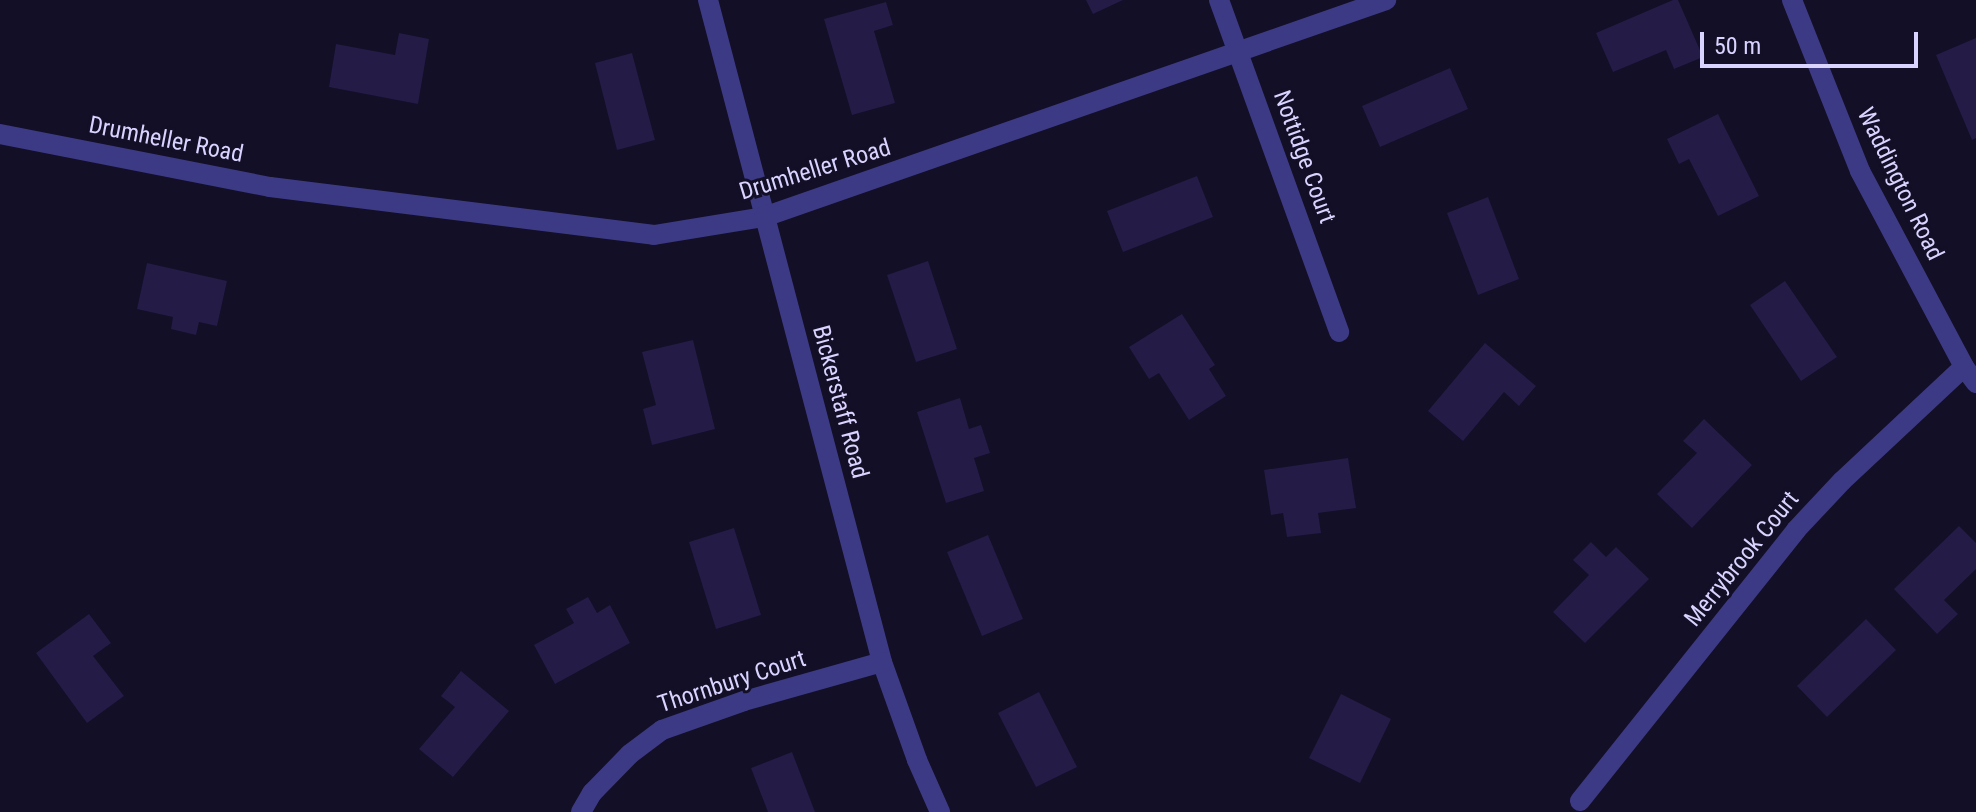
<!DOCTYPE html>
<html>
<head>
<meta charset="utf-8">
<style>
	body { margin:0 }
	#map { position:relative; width:1976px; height:812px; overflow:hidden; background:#130f26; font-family:"Roboto Condensed",sans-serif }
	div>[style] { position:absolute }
	.building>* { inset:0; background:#241b47 }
	.minor>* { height:20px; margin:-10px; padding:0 10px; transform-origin:10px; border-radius:10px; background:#3d3a85 }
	span { translate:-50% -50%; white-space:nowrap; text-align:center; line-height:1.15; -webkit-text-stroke:6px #130f26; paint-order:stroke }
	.street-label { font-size:24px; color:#d9d4ff }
	.scale { position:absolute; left:1700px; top:32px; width:218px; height:36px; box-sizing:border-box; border:4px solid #d9d4ff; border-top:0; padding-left:10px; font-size:24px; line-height:28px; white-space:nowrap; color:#d9d4ff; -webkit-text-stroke:6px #130f26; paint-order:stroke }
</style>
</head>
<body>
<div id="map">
	<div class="building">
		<i style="clip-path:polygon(1086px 0,1123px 0,1093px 14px)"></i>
		<i style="clip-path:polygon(1673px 0,1678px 0,1703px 57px,1674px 69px,1666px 50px,1613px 72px,1596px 33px)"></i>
		<i style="clip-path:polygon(886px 2px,893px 25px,874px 31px,895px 103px,852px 115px,824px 19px)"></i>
		<i style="clip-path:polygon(399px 33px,429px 39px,418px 104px,329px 87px,336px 44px,395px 55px)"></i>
		<i style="clip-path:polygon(1976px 38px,1976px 138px,1972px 140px,1936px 55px)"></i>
		<i style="clip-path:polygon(632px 53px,655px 140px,617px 150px,595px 63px)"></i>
		<i style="clip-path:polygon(1450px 68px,1468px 109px,1380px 147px,1362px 106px)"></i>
		<i style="clip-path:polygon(1718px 114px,1759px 196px,1718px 216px,1689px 159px,1679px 164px,1667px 139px)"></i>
		<i style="clip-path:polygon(1197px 176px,1213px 217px,1123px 252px,1107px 211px)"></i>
		<i style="clip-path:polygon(1488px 197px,1519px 279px,1478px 295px,1447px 213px)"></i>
		<i style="clip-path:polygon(928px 261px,957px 349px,916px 362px,887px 275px)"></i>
		<i style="clip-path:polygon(147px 263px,227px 281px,217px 326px,199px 322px,196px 335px,171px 329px,173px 317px,137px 309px)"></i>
		<i style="clip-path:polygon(1785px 281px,1837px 357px,1801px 381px,1750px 305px)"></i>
		<i style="clip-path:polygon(1182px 314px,1215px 365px,1209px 369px,1226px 396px,1189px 420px,1159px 373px,1149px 379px,1129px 347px)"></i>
		<i style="clip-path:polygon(693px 340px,715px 429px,652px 445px,643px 409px,656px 405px,642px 352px)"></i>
		<i style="clip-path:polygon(1485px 343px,1536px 386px,1519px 406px,1504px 392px,1463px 441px,1428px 411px)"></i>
		<i style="clip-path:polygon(960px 398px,969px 429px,981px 425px,990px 453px,974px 458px,984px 491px,946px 503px,917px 412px)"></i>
		<i style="clip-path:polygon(1704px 419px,1752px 465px,1692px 528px,1657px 494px,1697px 453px,1683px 441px)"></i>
		<i style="clip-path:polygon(1348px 458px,1356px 508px,1318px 513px,1321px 533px,1287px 537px,1283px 513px,1271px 515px,1264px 470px)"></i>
		<i style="clip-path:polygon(1959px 526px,1976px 543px,1976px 569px,1944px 600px,1958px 614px,1937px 634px,1894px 589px)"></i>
		<i style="clip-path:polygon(734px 528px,761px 615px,716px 629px,689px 542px)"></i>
		<i style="clip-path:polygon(988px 535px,1023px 619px,982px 636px,947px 552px)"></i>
		<i style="clip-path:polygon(1591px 542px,1606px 557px,1616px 547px,1649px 579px,1585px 643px,1553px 612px,1589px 575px,1573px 560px)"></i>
		<i style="clip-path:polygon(588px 597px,597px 613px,610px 605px,630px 643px,555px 684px,534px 645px,574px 623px,566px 609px)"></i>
		<i style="clip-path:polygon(89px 614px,111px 643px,93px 656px,124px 696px,87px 723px,36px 653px)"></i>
		<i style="clip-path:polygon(1866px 619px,1896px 650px,1827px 717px,1797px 686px)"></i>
		<i style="clip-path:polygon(461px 671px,509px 711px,453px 777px,419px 749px,455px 707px,441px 696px)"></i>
		<i style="clip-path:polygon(1039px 692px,1077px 767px,1036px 787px,998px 713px)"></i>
		<i style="clip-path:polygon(1341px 694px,1391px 719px,1360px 783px,1309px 758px)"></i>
		<i style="clip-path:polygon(792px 752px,815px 812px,768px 812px,751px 768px)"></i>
	</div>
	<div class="minor">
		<i style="left:708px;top:0;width:684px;rotate:75.27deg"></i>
		<i style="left:882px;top:662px;width:104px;rotate:70.3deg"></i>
		<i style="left:917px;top:760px;width:57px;rotate:66.1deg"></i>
		<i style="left:1219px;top:0;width:353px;rotate:70.1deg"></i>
		<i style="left:1792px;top:0;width:184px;rotate:68.3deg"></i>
		<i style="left:1860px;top:171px;width:222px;rotate:62deg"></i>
		<i style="left:1964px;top:367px;width:20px;rotate:53deg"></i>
		<i style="left:0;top:134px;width:275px;rotate:11.1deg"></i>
		<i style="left:270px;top:187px;width:387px;rotate:7.1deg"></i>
		<i style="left:654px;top:235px;width:111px;rotate:-9.3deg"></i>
		<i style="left:764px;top:217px;width:659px;rotate:-19.23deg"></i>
		<i style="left:1580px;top:801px;width:347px;rotate:-51.4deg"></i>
		<i style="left:1796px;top:530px;width:67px;rotate:-46.8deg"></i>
		<i style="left:1842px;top:481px;width:167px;rotate:-43.1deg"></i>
		<i style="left:581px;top:812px;width:22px;rotate:-60deg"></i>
		<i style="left:592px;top:793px;width:54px;rotate:-45.7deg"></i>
		<i style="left:630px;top:754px;width:40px;rotate:-37deg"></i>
		<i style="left:662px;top:730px;width:87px;rotate:-19.5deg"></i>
		<i style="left:744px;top:701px;width:143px;rotate:-15.8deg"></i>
	</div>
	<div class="street-label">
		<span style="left:166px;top:140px;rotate:11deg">Drumheller Road</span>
		<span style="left:1304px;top:157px;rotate:70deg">Nottidge Court</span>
		<span style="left:815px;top:170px;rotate:-17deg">Drumheller Road</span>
		<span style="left:1900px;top:184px;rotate:64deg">Waddington Road</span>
		<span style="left:840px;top:402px;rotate:75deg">Bickerstaff Road</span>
		<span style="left:1742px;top:559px;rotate:-51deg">Merrybrook Court</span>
		<span style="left:732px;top:682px;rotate:-18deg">Thornbury Court</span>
	</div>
	<div class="scale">50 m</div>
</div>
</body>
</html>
